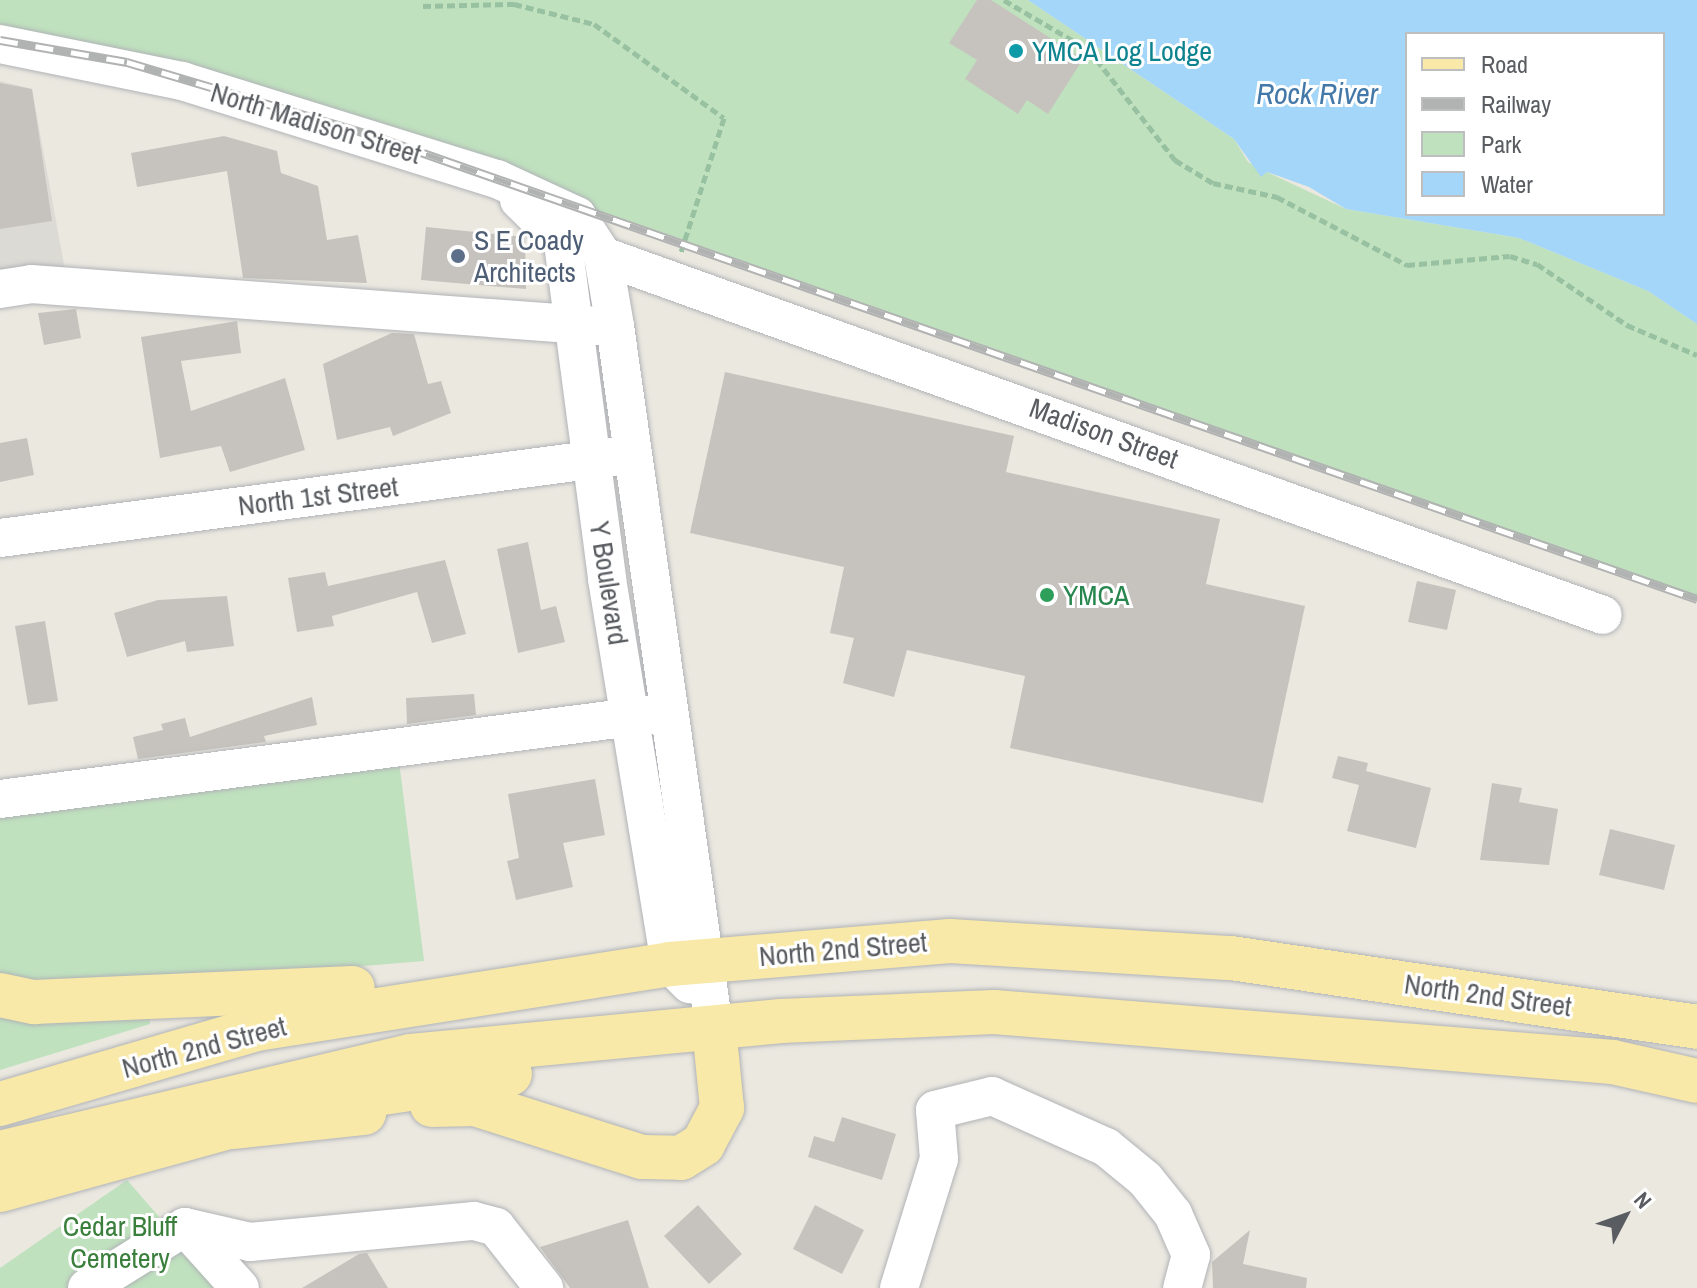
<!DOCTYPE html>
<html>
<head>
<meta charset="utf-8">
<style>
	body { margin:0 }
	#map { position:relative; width:1697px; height:1288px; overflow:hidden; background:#ebe8e0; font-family:"Archivo Narrow",sans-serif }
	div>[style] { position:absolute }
	.industrial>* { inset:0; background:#dcdad5 }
	.green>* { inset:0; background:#bfe1be }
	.water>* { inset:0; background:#a3d6f8 }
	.building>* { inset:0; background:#c6c3be }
	.path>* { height:5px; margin-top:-2.5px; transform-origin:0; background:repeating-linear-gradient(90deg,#98c1a2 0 8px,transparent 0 12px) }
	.roads { filter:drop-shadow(0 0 2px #b1b3b7) drop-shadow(0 0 2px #b1b3b7) }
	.minor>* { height:38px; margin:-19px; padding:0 19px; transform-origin:19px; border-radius:19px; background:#fff }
	.major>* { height:44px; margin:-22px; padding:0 22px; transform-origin:22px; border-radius:22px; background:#f8e9a8 }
	.rail>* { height:9px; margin-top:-4.5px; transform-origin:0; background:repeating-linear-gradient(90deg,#fff 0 18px,#b1b2b2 0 36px); box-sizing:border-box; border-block:2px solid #b1b2b2 }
	.dots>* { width:22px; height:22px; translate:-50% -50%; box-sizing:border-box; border:4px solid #fff; border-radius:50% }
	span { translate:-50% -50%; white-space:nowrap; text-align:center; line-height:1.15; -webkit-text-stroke:6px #fff; paint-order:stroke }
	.culture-label { font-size:28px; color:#0d838f }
	.left { translate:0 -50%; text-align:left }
	.street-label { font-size:28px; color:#595c60 }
	.service-label { font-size:28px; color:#4e5e75 }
	.leisure-label { font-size:28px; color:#27864d }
	.park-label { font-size:28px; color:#3a7f3b }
	.water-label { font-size:30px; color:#4378a8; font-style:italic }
	.legend { position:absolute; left:1405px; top:32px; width:260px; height:184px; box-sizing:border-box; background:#fff; border:2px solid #bdbebf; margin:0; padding:10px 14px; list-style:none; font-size:24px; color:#595c60 }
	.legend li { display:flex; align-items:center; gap:16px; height:40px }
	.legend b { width:40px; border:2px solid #bdbebf }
	.north { position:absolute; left:1585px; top:1176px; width:80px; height:80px; -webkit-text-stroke:6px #fff; paint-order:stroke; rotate:49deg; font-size:22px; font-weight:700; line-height:32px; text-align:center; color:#595c60 }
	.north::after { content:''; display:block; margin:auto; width:28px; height:36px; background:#595c60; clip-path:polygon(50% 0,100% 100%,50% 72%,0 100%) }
</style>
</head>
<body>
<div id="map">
	<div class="industrial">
		<i style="clip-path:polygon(0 81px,32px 89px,65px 270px,0 284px)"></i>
	</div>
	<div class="green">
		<i style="clip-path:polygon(0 0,1028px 0,1234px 139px,1248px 162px,1267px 172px,1346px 209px,1519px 238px,1648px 291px,1697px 324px,1697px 599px,617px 217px,0 40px)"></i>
		<i style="clip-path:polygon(398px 753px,424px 961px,109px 987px,0 979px,0 806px)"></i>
		<i style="clip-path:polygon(0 1009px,149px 1015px,150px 1024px,0 1070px)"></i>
		<i style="clip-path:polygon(127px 1180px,221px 1288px,0 1288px,0 1268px)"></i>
	</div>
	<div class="water">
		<i style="clip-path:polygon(evenodd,1028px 0,1697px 0,1697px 324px,1648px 291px,1519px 238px,1346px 209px,1309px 187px,1267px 172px,1261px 177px,1234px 139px,1028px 0,1407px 34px,1663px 34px,1663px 214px,1407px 214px,1407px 34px)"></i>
	</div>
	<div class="building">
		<i style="clip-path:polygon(977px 0,991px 0,1083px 59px,1048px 114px,1027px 100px,1018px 114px,965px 79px,977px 60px,949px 43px)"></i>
		<i style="clip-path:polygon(0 83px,32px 89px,52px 221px,0 229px)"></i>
		<i style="clip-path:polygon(224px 136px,277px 151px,281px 173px,318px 186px,327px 240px,358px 235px,367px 283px,243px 278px,227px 171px,137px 187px,131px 153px)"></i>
		<i style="clip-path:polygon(426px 227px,525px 237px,526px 289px,421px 280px)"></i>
		<i style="clip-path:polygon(76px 309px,81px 338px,44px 345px,38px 313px)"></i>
		<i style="clip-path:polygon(237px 321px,241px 353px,181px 361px,191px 411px,285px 378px,305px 450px,230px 472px,221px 446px,160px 458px,141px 337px)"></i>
		<i style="clip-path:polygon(392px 333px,414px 334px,428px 384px,441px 381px,451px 413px,393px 436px,390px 427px,337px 440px,323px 364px)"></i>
		<i style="clip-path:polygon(725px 372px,1014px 436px,1006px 472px,1220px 519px,1206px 584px,1305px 606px,1263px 803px,1010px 748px,1025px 676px,907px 650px,894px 697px,843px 683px,854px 638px,830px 633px,844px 567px,690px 533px)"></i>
		<i style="clip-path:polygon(27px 438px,34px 475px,0 482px,0 443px)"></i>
		<i style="clip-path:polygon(528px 542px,541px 610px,556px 606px,565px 642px,518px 653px,497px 549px)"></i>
		<i style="clip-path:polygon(445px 560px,466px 634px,432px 643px,417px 592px,332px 616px,334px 626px,297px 632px,288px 578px,325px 572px,328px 586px)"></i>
		<i style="clip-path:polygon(1417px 581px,1456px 590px,1447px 630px,1408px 622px)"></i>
		<i style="clip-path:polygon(227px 596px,234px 646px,187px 652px,185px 641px,127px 657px,114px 613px,158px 600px)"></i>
		<i style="clip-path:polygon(45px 621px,58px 701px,28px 705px,15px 626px)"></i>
		<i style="clip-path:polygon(474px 694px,476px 715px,407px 724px,406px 698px)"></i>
		<i style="clip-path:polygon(312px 697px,317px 725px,264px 736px,266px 742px,138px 759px,133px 737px,163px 730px,161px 724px,185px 718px,190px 737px)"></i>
		<i style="clip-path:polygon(1338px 756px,1368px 763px,1366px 771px,1431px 788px,1416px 848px,1347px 831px,1359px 785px,1332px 778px)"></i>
		<i style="clip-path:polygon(595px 779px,605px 835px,563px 843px,573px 887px,516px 900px,507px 861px,519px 858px,508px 794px)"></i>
		<i style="clip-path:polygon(1492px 783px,1522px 788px,1519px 802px,1558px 809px,1549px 865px,1480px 860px)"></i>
		<i style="clip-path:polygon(1610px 829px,1675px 845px,1664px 890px,1599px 875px)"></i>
		<i style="clip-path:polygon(842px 1117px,896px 1134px,882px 1180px,808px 1157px,814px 1136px,834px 1142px)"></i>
		<i style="clip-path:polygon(698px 1205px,742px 1254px,709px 1284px,664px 1236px)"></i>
		<i style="clip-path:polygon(815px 1205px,864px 1230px,842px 1274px,793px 1249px)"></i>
		<i style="clip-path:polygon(628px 1220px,649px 1288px,570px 1288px,540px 1247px)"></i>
		<i style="clip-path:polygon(1250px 1230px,1243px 1264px,1307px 1278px,1306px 1288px,1213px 1288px,1212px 1262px)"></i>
		<i style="clip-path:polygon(367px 1253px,388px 1288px,302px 1288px,359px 1254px)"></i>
	</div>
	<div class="path">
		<i style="left:1004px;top:0;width:99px;rotate:30.5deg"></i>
		<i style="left:1089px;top:50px;width:140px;rotate:52deg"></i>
		<i style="left:1175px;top:160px;width:44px;rotate:31.2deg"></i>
		<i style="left:1213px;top:183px;width:66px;rotate:12.3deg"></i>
		<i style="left:1277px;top:197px;width:147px;rotate:27.6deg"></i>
		<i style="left:1407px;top:265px;width:103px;rotate:-5deg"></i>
		<i style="left:1510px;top:256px;width:28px;rotate:17deg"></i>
		<i style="left:1537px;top:264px;width:109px;rotate:34.1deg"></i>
		<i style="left:1627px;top:325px;width:76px;rotate:23.2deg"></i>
		<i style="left:423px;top:6px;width:91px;rotate:-1.3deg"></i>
		<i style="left:514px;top:4px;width:82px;rotate:14deg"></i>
		<i style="left:594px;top:24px;width:160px;rotate:35.9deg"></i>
		<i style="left:724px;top:118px;width:141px;rotate:107.8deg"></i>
	</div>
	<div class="roads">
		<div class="minor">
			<i style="left:0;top:44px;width:186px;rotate:11.5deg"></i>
			<i style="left:182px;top:81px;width:330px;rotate:17.3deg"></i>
			<i style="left:497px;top:179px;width:88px;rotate:24.8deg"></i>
			<i style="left:577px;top:216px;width:48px;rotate:57deg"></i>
			<i style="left:603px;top:256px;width:71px;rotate:80.3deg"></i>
			<i style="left:615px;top:326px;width:709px;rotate:81.97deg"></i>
			<i style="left:519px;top:200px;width:62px;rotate:44.3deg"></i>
			<i style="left:563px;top:243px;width:339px;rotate:82.5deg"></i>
			<i style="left:607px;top:579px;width:390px;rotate:80.7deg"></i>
			<i style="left:670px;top:964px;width:28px;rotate:46deg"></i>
			<i style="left:603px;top:256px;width:1062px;rotate:19.75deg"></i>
			<i style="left:0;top:289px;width:31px;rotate:-9deg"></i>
			<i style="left:31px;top:284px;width:568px;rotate:4.24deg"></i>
			<i style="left:0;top:538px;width:618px;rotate:-7.53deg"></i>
			<i style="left:0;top:799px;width:660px;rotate:-7.39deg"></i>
			<i style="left:185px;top:1227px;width:82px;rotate:48deg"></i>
			<i style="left:87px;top:1288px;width:115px;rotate:-31.9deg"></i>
			<i style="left:185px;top:1227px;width:67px;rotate:13deg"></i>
			<i style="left:250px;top:1242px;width:225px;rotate:-5.4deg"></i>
			<i style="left:474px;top:1221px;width:23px;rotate:15deg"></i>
			<i style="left:496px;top:1227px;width:78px;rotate:51.8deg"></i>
			<i style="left:899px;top:1288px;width:135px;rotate:-72.8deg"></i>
			<i style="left:939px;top:1159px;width:49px;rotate:-94.7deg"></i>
			<i style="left:935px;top:1110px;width:59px;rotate:-13.8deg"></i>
			<i style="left:992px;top:1096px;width:125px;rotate:24.1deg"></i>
			<i style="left:1106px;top:1147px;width:50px;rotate:39.4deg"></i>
			<i style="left:1145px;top:1179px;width:45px;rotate:51.3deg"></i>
			<i style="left:1173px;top:1214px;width:45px;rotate:66.3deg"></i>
			<i style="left:1191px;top:1255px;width:34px;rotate:105deg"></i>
		</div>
		<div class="major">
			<i style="left:0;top:995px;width:35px;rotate:12deg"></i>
			<i style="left:34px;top:1002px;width:319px;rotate:-2.5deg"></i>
			<i style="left:329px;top:1101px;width:183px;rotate:-8.5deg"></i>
			<i style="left:0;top:1104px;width:267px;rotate:-16.3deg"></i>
			<i style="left:256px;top:1029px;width:419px;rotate:-8.9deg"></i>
			<i style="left:670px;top:964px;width:281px;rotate:-4.7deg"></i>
			<i style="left:950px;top:941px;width:282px;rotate:3.5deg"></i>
			<i style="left:1231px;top:958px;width:471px;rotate:8.4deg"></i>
			<i style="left:432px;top:1105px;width:43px;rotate:-1.3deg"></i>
			<i style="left:475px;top:1104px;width:175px;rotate:17.6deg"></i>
			<i style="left:642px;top:1157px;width:39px;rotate:1deg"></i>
			<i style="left:681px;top:1158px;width:26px;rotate:-32deg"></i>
			<i style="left:703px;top:1144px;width:41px;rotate:-62.2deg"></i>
			<i style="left:722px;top:1108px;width:80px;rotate:-95.7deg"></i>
			<i style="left:232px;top:1127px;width:133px;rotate:-6.1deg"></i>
			<i style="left:0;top:1153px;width:422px;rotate:-13.3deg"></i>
			<i style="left:411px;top:1056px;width:372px;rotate:-5.4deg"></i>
			<i style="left:781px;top:1021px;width:213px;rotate:-2.4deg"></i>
			<i style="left:994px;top:1012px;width:621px;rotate:4.62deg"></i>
			<i style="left:1613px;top:1062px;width:86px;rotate:12.7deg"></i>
			<i style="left:0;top:1190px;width:256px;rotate:-15.4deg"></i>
		</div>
	</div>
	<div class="rail">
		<i style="left:0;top:40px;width:129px;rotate:9.8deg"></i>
		<i style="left:127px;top:62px;width:259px;rotate:16.6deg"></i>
		<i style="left:375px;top:136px;width:1401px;rotate:19.3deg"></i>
	</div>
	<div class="dots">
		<i style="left:1016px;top:51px;background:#0f9aa8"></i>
		<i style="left:458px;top:256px;background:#5c6f8a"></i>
		<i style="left:1047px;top:595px;background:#2e9e5b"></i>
	</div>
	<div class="culture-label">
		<span class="left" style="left:1032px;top:51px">YMCA Log Lodge</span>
	</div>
	<div class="street-label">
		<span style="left:316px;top:123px;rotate:17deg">North Madison Street</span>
		<span style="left:1104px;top:433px;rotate:20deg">Madison Street</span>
		<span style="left:318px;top:496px;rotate:-7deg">North 1st Street</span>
		<span style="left:609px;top:583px;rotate:81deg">Y Boulevard</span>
		<span style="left:843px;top:949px;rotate:-5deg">North 2nd Street</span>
		<span style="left:1488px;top:995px;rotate:8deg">North 2nd Street</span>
		<span style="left:204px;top:1047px;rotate:-15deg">North 2nd Street</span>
	</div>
	<div class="service-label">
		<span class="left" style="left:474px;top:256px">S E Coady<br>Architects</span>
	</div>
	<div class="leisure-label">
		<span class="left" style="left:1063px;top:595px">YMCA</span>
	</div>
	<div class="park-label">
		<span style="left:120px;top:1242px">Cedar Bluff<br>Cemetery</span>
	</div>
	<div class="water-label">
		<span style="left:1317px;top:93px">Rock River</span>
	</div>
	<ul class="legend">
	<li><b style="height:10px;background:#f8e9a8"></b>Road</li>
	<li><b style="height:10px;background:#b1b2b2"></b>Railway</li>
	<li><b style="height:22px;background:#bfe1be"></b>Park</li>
	<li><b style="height:22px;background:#a3d6f8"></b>Water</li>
	</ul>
	<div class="north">N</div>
</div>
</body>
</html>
